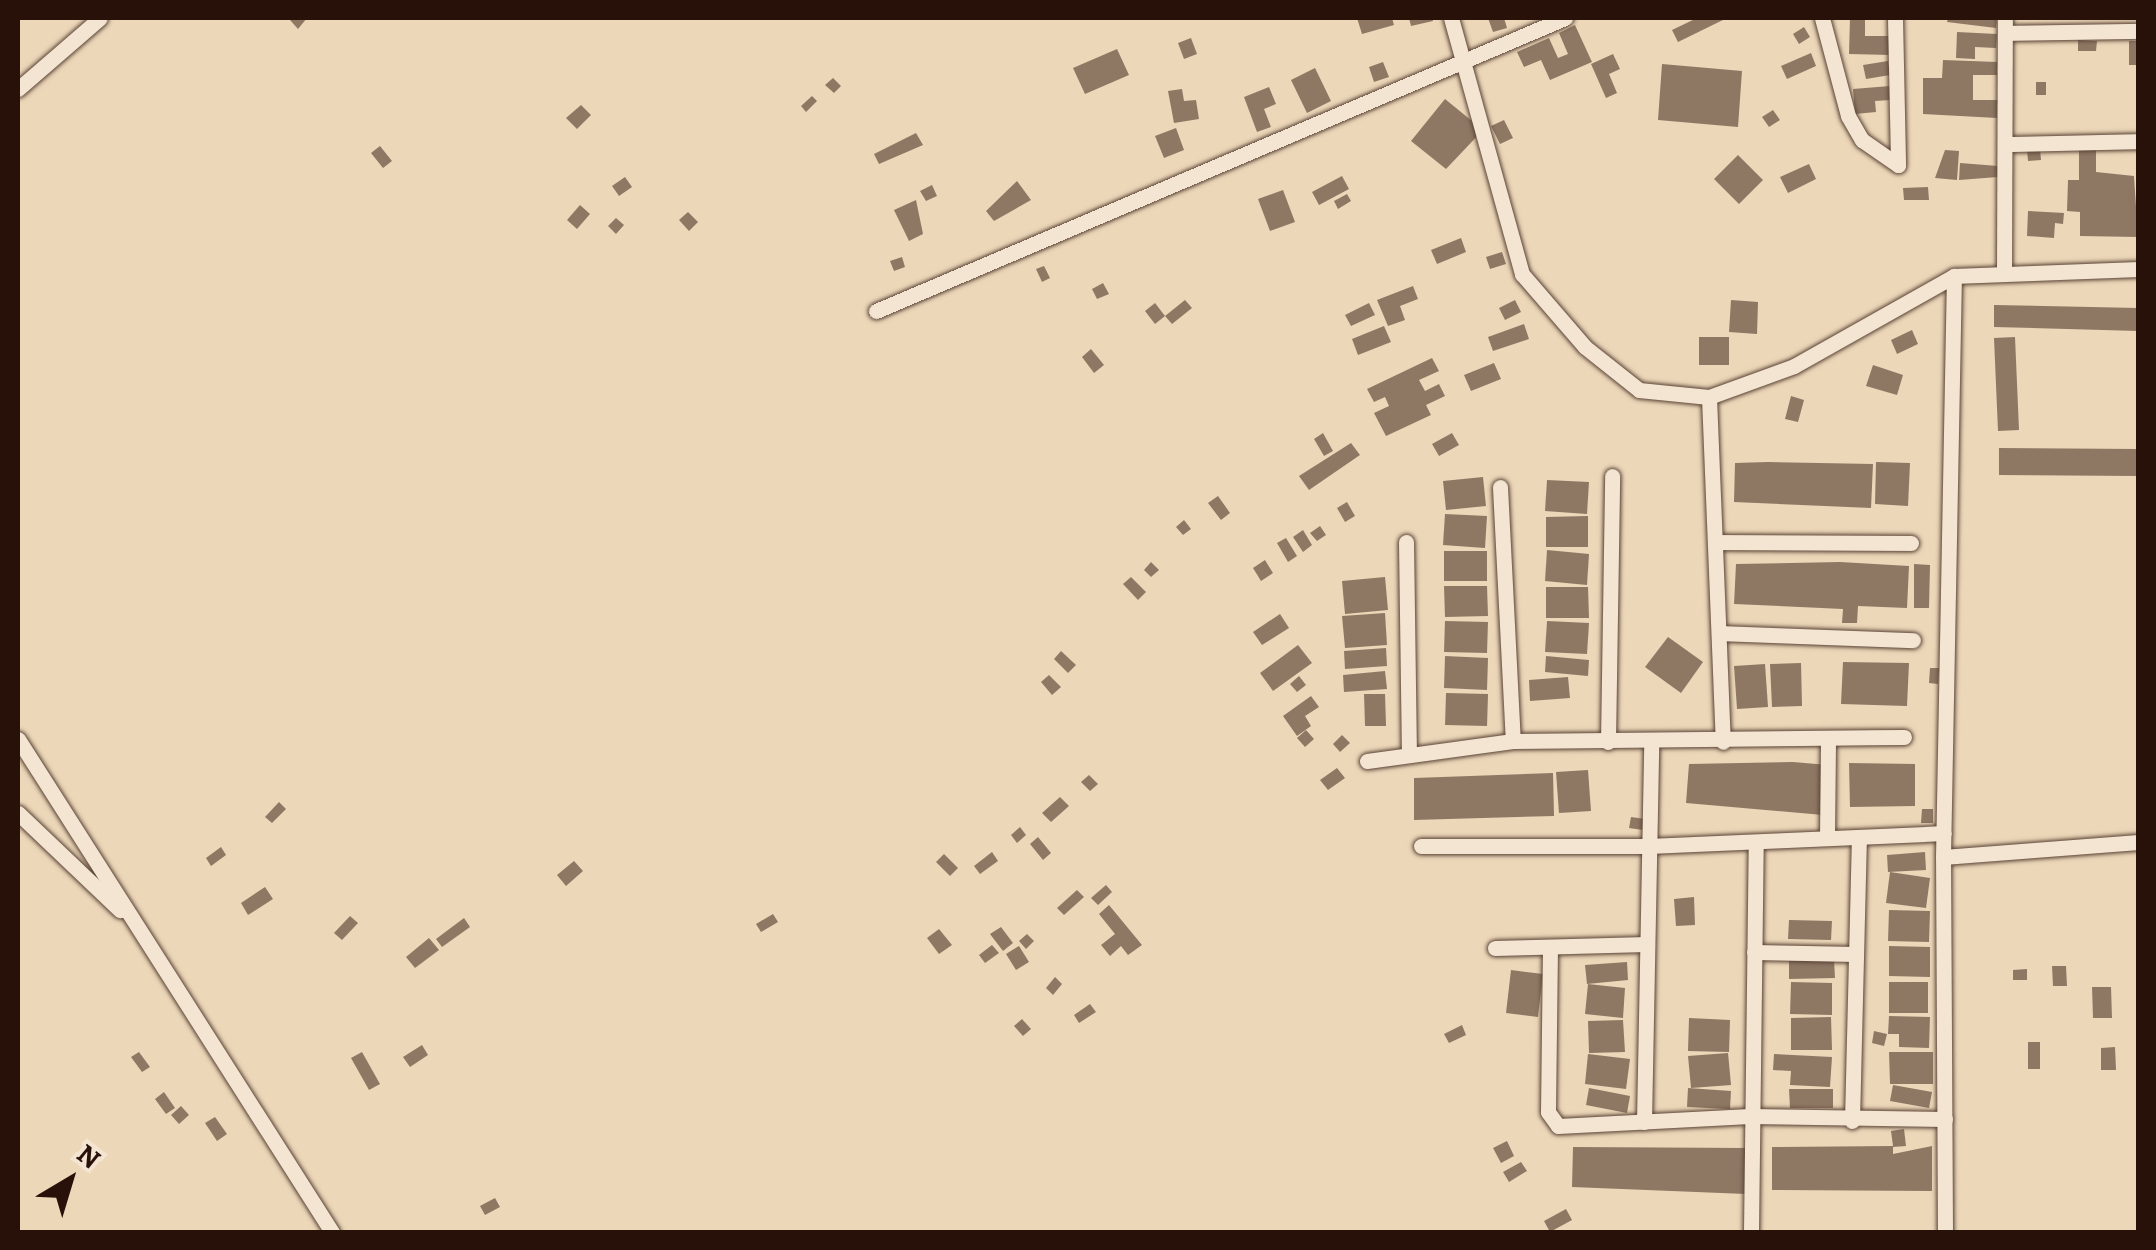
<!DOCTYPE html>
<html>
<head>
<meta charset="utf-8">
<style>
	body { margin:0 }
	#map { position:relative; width:2156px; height:1250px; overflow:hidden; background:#ecd7b9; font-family:Alegreya,serif }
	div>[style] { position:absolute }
	.building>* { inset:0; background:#8e7864 }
	.roads { filter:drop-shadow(0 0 2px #594234) drop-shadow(0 0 2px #594234) }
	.minor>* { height:15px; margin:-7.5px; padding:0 7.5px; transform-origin:7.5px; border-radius:7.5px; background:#f3e5d2 }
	span { translate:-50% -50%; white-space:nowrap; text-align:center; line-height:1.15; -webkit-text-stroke:9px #f3e5d2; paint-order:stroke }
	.frame { position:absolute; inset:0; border:20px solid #281108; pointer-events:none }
	.north { position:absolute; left:20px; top:1130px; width:100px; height:100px; -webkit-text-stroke:8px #f3e5d2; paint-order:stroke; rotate:38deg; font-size:28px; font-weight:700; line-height:40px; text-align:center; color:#281108 }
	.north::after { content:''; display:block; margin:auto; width:35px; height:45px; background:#281108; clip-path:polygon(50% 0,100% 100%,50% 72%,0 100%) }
</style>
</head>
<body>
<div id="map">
	<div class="building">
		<i style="clip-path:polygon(307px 18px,298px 29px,290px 20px,292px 18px)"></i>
		<i style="clip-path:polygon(1357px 18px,1392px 18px,1394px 25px,1362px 34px)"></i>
		<i style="clip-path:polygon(1409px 18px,1432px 18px,1433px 21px,1411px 26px)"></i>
		<i style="clip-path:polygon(1488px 18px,1504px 18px,1507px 28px,1493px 32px)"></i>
		<i style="clip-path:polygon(1697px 18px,1727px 18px,1678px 42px,1672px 30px)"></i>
		<i style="clip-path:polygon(1850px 18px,1865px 18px,1865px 36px,1890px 36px,1890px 55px,1849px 54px)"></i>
		<i style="clip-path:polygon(1948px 18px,1997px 18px,1996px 28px,1947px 22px)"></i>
		<i style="clip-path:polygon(1575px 25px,1592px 62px,1550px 80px,1541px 60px,1524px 67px,1517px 52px,1549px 38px,1558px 58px,1568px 54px,1559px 33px)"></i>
		<i style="clip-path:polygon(1804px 27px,1810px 37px,1799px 44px,1793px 34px)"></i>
		<i style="clip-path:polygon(1957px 32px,1997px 34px,1996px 48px,1975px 47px,1975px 59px,1956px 58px)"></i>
		<i style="clip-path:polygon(1191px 38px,1197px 54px,1184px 59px,1178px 43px)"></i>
		<i style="clip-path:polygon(2078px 40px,2097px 41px,2096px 51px,2078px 51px)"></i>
		<i style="clip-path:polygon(2129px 41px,2138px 41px,2138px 65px,2129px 65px)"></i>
		<i style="clip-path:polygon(1117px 49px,1129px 75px,1085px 94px,1073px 68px)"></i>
		<i style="clip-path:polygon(1811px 53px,1816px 66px,1787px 79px,1781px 66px)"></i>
		<i style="clip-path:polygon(1613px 54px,1620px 69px,1609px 74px,1617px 93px,1606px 98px,1591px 64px)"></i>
		<i style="clip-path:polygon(1943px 60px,1997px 62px,1997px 75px,1973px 75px,1973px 100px,1998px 100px,1997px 118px,1923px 114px,1923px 78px,1942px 78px)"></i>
		<i style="clip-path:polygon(1888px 61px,1890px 75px,1866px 79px,1863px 65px)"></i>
		<i style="clip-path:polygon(1383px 62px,1389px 77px,1374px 82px,1369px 67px)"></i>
		<i style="clip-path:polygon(1662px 64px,1742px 71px,1738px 127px,1658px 120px)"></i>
		<i style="clip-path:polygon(1315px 68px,1331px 101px,1307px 113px,1291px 80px)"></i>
		<i style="clip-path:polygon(833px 78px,841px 86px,834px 93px,825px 85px)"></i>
		<i style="clip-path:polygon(2036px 82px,2046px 82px,2046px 95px,2036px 95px)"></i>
		<i style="clip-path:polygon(1890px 86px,1891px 100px,1875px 101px,1876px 112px,1855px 114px,1853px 89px)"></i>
		<i style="clip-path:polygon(1269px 87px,1276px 104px,1264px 109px,1271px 127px,1257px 132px,1244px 97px)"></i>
		<i style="clip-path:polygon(1182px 89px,1184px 101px,1196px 100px,1199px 119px,1174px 123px,1168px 91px)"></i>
		<i style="clip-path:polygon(812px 96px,817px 101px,806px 112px,801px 106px)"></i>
		<i style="clip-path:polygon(1445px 99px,1483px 130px,1446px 169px,1411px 141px)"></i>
		<i style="clip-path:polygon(581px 105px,591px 115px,577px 129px,566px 118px)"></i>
		<i style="clip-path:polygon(1773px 110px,1780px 120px,1769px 127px,1762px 117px)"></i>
		<i style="clip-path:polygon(1504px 120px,1513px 138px,1500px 144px,1491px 126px)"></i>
		<i style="clip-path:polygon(1176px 128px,1184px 150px,1164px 158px,1155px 136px)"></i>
		<i style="clip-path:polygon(916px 133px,923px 145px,879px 164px,874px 154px)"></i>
		<i style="clip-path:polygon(380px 146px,392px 161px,383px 168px,371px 153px)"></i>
		<i style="clip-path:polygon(2040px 149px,2041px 160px,2028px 161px,2027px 150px)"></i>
		<i style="clip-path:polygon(2079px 149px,2096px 149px,2096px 172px,2134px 176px,2138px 237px,2080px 236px,2080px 212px,2067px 211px,2068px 180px,2079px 180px)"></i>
		<i style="clip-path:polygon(1945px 150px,1959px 151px,1957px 180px,1935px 178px)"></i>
		<i style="clip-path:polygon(1738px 155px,1763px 180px,1739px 204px,1714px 179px)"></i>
		<i style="clip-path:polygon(1960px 163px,1998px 166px,1998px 177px,1959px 180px)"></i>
		<i style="clip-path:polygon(1809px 164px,1816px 179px,1788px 193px,1780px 177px)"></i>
		<i style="clip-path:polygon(1342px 176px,1349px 189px,1319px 205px,1312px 192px)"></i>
		<i style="clip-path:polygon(625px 177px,632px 187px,619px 196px,612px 186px)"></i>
		<i style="clip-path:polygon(1017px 181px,1031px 200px,994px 221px,986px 211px)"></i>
		<i style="clip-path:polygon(932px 185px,937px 196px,926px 201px,920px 191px)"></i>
		<i style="clip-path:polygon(1928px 187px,1929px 200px,1904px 200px,1903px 188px)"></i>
		<i style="clip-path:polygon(1283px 190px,1295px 222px,1270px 231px,1258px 199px)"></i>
		<i style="clip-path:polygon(1347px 194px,1351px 201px,1338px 209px,1334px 201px)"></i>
		<i style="clip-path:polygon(916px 200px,923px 234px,909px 241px,894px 210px)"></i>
		<i style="clip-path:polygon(580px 205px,590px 214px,577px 229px,567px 220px)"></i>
		<i style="clip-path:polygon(2028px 211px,2064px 213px,2063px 224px,2055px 223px,2054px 238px,2027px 236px)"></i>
		<i style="clip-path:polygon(688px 212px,698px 222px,689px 231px,679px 220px)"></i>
		<i style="clip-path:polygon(616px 218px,624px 225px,616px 234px,608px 226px)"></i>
		<i style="clip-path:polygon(1461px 238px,1466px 252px,1437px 264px,1431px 250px)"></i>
		<i style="clip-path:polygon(1502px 252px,1506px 264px,1490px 269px,1486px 257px)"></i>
		<i style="clip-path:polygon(902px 257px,905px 267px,894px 271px,890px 261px)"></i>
		<i style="clip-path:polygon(1044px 266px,1050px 278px,1042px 282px,1036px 269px)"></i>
		<i style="clip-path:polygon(1103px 283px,1109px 294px,1097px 299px,1092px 289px)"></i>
		<i style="clip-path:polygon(1413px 286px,1418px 299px,1400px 306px,1405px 320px,1388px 326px,1377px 300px)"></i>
		<i style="clip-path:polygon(1185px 300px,1192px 308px,1172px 324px,1165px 316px)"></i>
		<i style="clip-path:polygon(1515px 300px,1521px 312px,1505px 320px,1499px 308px)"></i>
		<i style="clip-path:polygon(1731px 300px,1758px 302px,1757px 334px,1729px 332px)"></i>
		<i style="clip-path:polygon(1155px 303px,1165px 316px,1155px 324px,1145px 311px)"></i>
		<i style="clip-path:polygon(1369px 303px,1375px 315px,1351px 326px,1345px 315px)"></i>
		<i style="clip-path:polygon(1994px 305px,2138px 308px,2138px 331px,1994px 327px)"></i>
		<i style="clip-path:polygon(1524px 324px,1529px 339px,1493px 351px,1488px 337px)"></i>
		<i style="clip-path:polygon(1384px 326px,1391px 342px,1358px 355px,1352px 339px)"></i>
		<i style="clip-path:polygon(1912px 330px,1918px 344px,1897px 354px,1891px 340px)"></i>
		<i style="clip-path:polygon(1699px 337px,1729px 337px,1729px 365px,1699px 365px)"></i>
		<i style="clip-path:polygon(2015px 337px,2019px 430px,1998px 431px,1994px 338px)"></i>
		<i style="clip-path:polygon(1091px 349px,1104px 365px,1094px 373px,1082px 357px)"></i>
		<i style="clip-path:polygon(1432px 358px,1439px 371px,1419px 380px,1425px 391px,1439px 384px,1445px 396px,1426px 405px,1431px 415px,1386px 436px,1374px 413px,1389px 406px,1385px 397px,1374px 402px,1367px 389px)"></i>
		<i style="clip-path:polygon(1494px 363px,1501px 379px,1471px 391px,1464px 375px)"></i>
		<i style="clip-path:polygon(1873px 365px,1903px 375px,1897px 395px,1866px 386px)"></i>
		<i style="clip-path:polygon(1791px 396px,1804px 400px,1798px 422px,1785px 419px)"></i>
		<i style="clip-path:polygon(1323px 433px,1333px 451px,1324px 456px,1314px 439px)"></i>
		<i style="clip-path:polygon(1452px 433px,1459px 445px,1439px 456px,1432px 444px)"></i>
		<i style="clip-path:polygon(1351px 443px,1360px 455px,1309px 490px,1299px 476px)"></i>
		<i style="clip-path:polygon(1999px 448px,2138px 449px,2138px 476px,1999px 475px)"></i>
		<i style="clip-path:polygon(1768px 462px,1873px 464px,1871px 508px,1734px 502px,1735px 463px)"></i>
		<i style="clip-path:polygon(1876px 462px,1910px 463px,1908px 506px,1875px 504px)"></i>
		<i style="clip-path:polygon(1483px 477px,1486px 506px,1446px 510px,1443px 481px)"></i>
		<i style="clip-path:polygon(1547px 480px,1589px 482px,1587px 514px,1545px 511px)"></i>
		<i style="clip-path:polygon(1218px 496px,1230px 513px,1221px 520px,1208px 503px)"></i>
		<i style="clip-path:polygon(1347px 502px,1355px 516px,1345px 522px,1337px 508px)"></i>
		<i style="clip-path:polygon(1445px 514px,1487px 516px,1485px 548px,1443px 545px)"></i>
		<i style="clip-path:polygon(1588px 516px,1588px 547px,1546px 547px,1546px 517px)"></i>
		<i style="clip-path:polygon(1184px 520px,1191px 529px,1183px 535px,1176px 527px)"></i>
		<i style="clip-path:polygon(1320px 526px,1326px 535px,1317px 541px,1310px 533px)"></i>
		<i style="clip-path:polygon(1303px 530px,1312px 545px,1303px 552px,1293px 537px)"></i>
		<i style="clip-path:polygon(1286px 538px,1297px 556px,1288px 562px,1277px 543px)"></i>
		<i style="clip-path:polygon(1547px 550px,1589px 554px,1587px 585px,1545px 581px)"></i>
		<i style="clip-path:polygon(1444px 551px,1487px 551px,1487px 581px,1444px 581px)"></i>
		<i style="clip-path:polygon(1265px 560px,1273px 573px,1261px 581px,1253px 568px)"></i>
		<i style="clip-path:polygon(1151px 562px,1159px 570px,1151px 577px,1144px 570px)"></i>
		<i style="clip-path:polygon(1840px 562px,1909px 566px,1907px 608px,1858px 606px,1857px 623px,1842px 623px,1843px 609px,1734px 604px,1736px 564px)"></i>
		<i style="clip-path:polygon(1914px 564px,1930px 565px,1929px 608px,1914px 608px)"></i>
		<i style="clip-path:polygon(1131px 577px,1146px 592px,1138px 600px,1123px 584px)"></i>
		<i style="clip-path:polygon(1385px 577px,1388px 610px,1345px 614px,1342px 581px)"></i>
		<i style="clip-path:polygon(1444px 586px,1487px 586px,1488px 616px,1445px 617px)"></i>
		<i style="clip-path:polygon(1546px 587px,1588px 587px,1589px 618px,1546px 618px)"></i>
		<i style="clip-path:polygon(1385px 613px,1387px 645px,1345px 648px,1342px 616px)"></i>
		<i style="clip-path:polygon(1280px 614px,1289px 628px,1262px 645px,1253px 632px)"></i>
		<i style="clip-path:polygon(1445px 621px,1488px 622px,1487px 653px,1444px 652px)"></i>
		<i style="clip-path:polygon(1547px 621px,1589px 623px,1587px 654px,1545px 652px)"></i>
		<i style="clip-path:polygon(1668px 637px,1703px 662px,1681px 693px,1645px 667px)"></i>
		<i style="clip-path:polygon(1298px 645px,1312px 663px,1273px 691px,1260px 673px)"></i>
		<i style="clip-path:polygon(1386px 648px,1387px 666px,1345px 669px,1344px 651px)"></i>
		<i style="clip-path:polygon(1061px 651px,1076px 665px,1068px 673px,1054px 659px)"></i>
		<i style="clip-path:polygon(1445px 656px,1488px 658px,1487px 690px,1444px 688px)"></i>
		<i style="clip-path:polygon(1546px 656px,1589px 660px,1588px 676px,1545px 672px)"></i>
		<i style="clip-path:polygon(1843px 662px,1909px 663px,1907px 706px,1841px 704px)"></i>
		<i style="clip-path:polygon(1801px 663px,1802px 706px,1772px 707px,1770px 664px)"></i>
		<i style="clip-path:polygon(1765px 664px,1768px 707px,1737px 709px,1734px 666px)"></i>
		<i style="clip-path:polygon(1930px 668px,1939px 668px,1938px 684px,1929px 683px)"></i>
		<i style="clip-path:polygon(1385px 671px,1387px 689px,1344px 692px,1343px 675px)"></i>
		<i style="clip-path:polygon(1049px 675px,1061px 687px,1052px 695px,1041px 682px)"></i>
		<i style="clip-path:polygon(1299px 676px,1306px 685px,1297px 692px,1290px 684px)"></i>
		<i style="clip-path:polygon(1568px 677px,1570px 698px,1530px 701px,1529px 680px)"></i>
		<i style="clip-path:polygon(1446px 693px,1488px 694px,1487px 726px,1445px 725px)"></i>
		<i style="clip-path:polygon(1364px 694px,1385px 694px,1386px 726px,1365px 726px)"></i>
		<i style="clip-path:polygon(1311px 696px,1319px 707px,1305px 716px,1311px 726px,1297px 736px,1283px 716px)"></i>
		<i style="clip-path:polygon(1306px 730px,1314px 739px,1305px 747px,1297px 738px)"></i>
		<i style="clip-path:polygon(1342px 735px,1350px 743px,1340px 752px,1333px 744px)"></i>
		<i style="clip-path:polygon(1793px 762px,1828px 765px,1823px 815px,1686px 803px,1689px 764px)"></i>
		<i style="clip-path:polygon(1849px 763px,1915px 764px,1915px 806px,1850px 807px)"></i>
		<i style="clip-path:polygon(1337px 768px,1345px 778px,1328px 790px,1320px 780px)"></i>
		<i style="clip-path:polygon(1588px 770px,1591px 811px,1559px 813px,1556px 772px)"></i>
		<i style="clip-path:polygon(1553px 773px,1554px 816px,1414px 820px,1414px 778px)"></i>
		<i style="clip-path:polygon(1089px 775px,1098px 784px,1090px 791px,1081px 782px)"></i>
		<i style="clip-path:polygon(1060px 797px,1069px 806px,1051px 822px,1042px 813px)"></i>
		<i style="clip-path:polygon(279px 802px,286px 809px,272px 823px,265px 817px)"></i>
		<i style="clip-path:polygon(1922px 809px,1933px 809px,1933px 823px,1921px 823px)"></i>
		<i style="clip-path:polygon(1631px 817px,1645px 819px,1643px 830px,1629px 828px)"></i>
		<i style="clip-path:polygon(1020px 827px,1026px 835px,1017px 843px,1011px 835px)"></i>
		<i style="clip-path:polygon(1038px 837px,1051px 853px,1043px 860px,1030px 844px)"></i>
		<i style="clip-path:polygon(221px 847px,226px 855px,211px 866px,206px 858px)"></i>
		<i style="clip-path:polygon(992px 852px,998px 861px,980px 874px,974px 866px)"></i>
		<i style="clip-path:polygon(1925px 852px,1926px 870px,1888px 872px,1887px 855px)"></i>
		<i style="clip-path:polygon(944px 854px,958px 868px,950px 876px,936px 862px)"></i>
		<i style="clip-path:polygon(574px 861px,583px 871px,566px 886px,557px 875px)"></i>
		<i style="clip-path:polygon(1890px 872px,1930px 878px,1926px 908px,1886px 903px)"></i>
		<i style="clip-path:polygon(1106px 885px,1112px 892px,1098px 905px,1091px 898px)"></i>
		<i style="clip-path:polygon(265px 887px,273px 899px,248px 915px,241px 903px)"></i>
		<i style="clip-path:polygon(1077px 890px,1084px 897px,1064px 915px,1057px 908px)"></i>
		<i style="clip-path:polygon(1694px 897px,1695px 925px,1676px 926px,1674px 899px)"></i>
		<i style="clip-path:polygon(1109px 905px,1142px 945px,1128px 955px,1121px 946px,1110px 956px,1101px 945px,1115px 934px,1099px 914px)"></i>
		<i style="clip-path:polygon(1889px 910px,1930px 911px,1929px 942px,1888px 941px)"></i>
		<i style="clip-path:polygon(773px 914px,778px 922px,761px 932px,756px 924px)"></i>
		<i style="clip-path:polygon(350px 916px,358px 923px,342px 940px,334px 933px)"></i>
		<i style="clip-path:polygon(464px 918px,470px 927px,442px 947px,436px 939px)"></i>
		<i style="clip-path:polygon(1789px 920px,1832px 921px,1831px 940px,1788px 939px)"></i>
		<i style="clip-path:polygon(1001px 927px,1013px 943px,1003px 951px,990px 934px)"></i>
		<i style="clip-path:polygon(939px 929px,952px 945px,939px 954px,927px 938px)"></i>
		<i style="clip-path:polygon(1027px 934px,1034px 941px,1026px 949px,1019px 941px)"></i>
		<i style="clip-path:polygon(429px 938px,439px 950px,415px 968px,406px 957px)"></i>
		<i style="clip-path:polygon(992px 945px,999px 953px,985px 963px,979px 955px)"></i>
		<i style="clip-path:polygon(1019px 946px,1029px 962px,1016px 970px,1006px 954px)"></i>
		<i style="clip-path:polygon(1889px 946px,1930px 947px,1930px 977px,1889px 976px)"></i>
		<i style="clip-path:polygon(1834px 960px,1835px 978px,1789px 979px,1789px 961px)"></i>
		<i style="clip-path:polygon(1627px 962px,1628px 980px,1587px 984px,1585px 965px)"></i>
		<i style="clip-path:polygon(2052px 966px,2066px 966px,2067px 986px,2053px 986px)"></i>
		<i style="clip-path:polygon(2027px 969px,2027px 980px,2013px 980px,2013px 970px)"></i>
		<i style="clip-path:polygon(1511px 970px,1543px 974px,1538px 1017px,1506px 1013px)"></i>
		<i style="clip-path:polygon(1055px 977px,1062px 984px,1053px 995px,1046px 988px)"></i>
		<i style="clip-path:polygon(1791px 982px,1832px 983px,1832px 1015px,1790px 1014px)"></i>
		<i style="clip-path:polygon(1889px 982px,1928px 982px,1928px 1013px,1889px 1013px)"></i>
		<i style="clip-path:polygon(1588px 984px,1625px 988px,1623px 1018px,1585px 1014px)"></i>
		<i style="clip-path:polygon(2092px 987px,2111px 987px,2112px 1018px,2093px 1018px)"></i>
		<i style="clip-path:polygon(1090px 1004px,1096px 1012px,1079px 1023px,1074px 1015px)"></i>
		<i style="clip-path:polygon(1889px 1016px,1930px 1017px,1929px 1048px,1899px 1047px,1899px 1034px,1888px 1034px)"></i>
		<i style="clip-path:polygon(1831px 1017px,1832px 1050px,1791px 1050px,1791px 1018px)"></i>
		<i style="clip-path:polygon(1689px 1018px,1730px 1020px,1729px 1052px,1688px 1051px)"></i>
		<i style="clip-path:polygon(1022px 1019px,1031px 1029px,1023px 1036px,1014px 1026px)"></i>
		<i style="clip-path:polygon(1623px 1020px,1625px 1052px,1589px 1053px,1588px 1021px)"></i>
		<i style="clip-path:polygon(1462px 1025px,1466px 1035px,1449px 1043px,1444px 1034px)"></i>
		<i style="clip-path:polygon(1874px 1031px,1887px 1034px,1884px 1046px,1872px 1043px)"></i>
		<i style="clip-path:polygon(2028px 1042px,2040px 1042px,2040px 1069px,2028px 1069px)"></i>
		<i style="clip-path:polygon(422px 1045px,428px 1055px,410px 1067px,403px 1057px)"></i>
		<i style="clip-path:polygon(2115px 1047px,2116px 1070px,2101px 1070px,2101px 1048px)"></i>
		<i style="clip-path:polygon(139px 1052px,150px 1067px,142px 1072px,131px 1057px)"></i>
		<i style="clip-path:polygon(362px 1052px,380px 1084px,369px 1090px,351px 1058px)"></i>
		<i style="clip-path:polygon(1889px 1052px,1933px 1052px,1933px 1084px,1890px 1084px)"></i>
		<i style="clip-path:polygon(1728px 1053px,1731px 1085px,1691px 1088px,1688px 1056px)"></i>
		<i style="clip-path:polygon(1588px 1054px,1630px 1059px,1626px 1089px,1585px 1084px)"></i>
		<i style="clip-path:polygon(1774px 1054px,1832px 1057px,1830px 1087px,1790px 1085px,1791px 1071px,1773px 1070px)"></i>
		<i style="clip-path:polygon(1893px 1085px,1932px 1092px,1929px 1108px,1890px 1101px)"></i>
		<i style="clip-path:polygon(1589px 1088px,1630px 1096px,1627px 1113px,1586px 1105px)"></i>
		<i style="clip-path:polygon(1688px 1088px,1731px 1091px,1730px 1109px,1687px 1107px)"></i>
		<i style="clip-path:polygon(1789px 1089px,1833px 1089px,1833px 1108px,1790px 1108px)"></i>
		<i style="clip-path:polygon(164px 1092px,175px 1108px,166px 1114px,155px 1099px)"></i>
		<i style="clip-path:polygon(181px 1106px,189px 1115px,179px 1124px,171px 1115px)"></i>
		<i style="clip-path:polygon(215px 1117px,227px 1134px,217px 1141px,205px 1123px)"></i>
		<i style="clip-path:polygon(1904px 1129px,1906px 1146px,1893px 1147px,1893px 1154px,1932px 1146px,1932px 1191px,1772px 1190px,1772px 1147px,1893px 1146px,1891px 1131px)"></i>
		<i style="clip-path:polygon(1507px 1141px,1514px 1156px,1501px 1163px,1493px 1148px)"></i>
		<i style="clip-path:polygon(1573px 1147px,1747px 1148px,1746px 1194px,1572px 1187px)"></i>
		<i style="clip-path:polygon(1521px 1162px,1527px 1171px,1509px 1182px,1503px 1172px)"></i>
		<i style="clip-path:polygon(495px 1198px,500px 1207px,485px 1215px,480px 1206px)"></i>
		<i style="clip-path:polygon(1566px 1209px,1572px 1220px,1550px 1232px,1544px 1221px)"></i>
	</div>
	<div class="roads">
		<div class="minor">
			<i style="left:1451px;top:18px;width:266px;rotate:74.5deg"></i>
			<i style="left:1522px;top:274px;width:96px;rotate:49.2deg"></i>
			<i style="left:1585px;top:347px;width:69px;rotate:38.5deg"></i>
			<i style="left:1639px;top:390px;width:70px;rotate:5.7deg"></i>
			<i style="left:1709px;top:397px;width:90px;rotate:-20deg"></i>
			<i style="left:1794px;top:366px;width:184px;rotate:-29.4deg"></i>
			<i style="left:1954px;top:276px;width:184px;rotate:-2.2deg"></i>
			<i style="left:1822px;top:18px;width:101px;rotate:75.1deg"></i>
			<i style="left:1848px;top:116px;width:28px;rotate:60deg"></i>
			<i style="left:1862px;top:140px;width:44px;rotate:34.8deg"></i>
			<i style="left:1895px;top:18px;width:147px;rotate:88.8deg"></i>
			<i style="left:2006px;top:33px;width:132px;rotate:-0.9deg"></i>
			<i style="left:18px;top:89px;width:108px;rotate:-40.9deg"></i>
			<i style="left:2008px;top:144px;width:130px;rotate:-1.3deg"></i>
			<i style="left:2004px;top:274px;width:256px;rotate:-89.8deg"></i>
			<i style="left:876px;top:311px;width:749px;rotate:-23.04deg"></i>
			<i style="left:1709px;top:397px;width:345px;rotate:87.7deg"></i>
			<i style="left:1500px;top:487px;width:254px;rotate:87.1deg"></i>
			<i style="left:1406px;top:542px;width:213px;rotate:89.2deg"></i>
			<i style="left:1715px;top:542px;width:196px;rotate:0.3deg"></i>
			<i style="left:1719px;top:633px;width:194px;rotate:2.1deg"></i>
			<i style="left:18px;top:739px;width:585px;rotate:57.51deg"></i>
			<i style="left:1608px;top:742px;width:266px;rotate:-89.1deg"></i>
			<i style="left:1367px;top:761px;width:147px;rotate:-7.8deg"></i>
			<i style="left:1513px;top:741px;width:391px;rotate:-0.6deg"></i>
			<i style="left:18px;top:813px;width:141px;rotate:43.6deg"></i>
			<i style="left:1827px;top:838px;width:99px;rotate:-89.4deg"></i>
			<i style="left:1421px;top:846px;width:227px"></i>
			<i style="left:1648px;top:846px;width:296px;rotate:-2.5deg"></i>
			<i style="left:1943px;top:857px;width:196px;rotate:-4.4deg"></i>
			<i style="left:1550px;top:947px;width:165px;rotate:90.7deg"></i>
			<i style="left:1548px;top:1112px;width:17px;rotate:54deg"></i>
			<i style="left:1558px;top:1126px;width:192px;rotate:-3deg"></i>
			<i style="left:1750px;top:1116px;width:195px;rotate:0.9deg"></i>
			<i style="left:1495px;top:948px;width:152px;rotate:-1.5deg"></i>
			<i style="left:1754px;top:952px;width:102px;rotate:1.1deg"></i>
			<i style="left:1852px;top:1121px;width:284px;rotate:-88.6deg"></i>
			<i style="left:1644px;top:1122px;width:380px;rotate:-88.9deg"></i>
			<i style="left:1751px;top:1232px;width:390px;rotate:-89.3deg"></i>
			<i style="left:1945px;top:1232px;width:375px;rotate:-90.3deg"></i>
			<i style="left:1943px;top:857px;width:581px;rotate:-88.92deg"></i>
		</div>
	</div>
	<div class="frame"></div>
	<div class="north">N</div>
</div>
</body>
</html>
